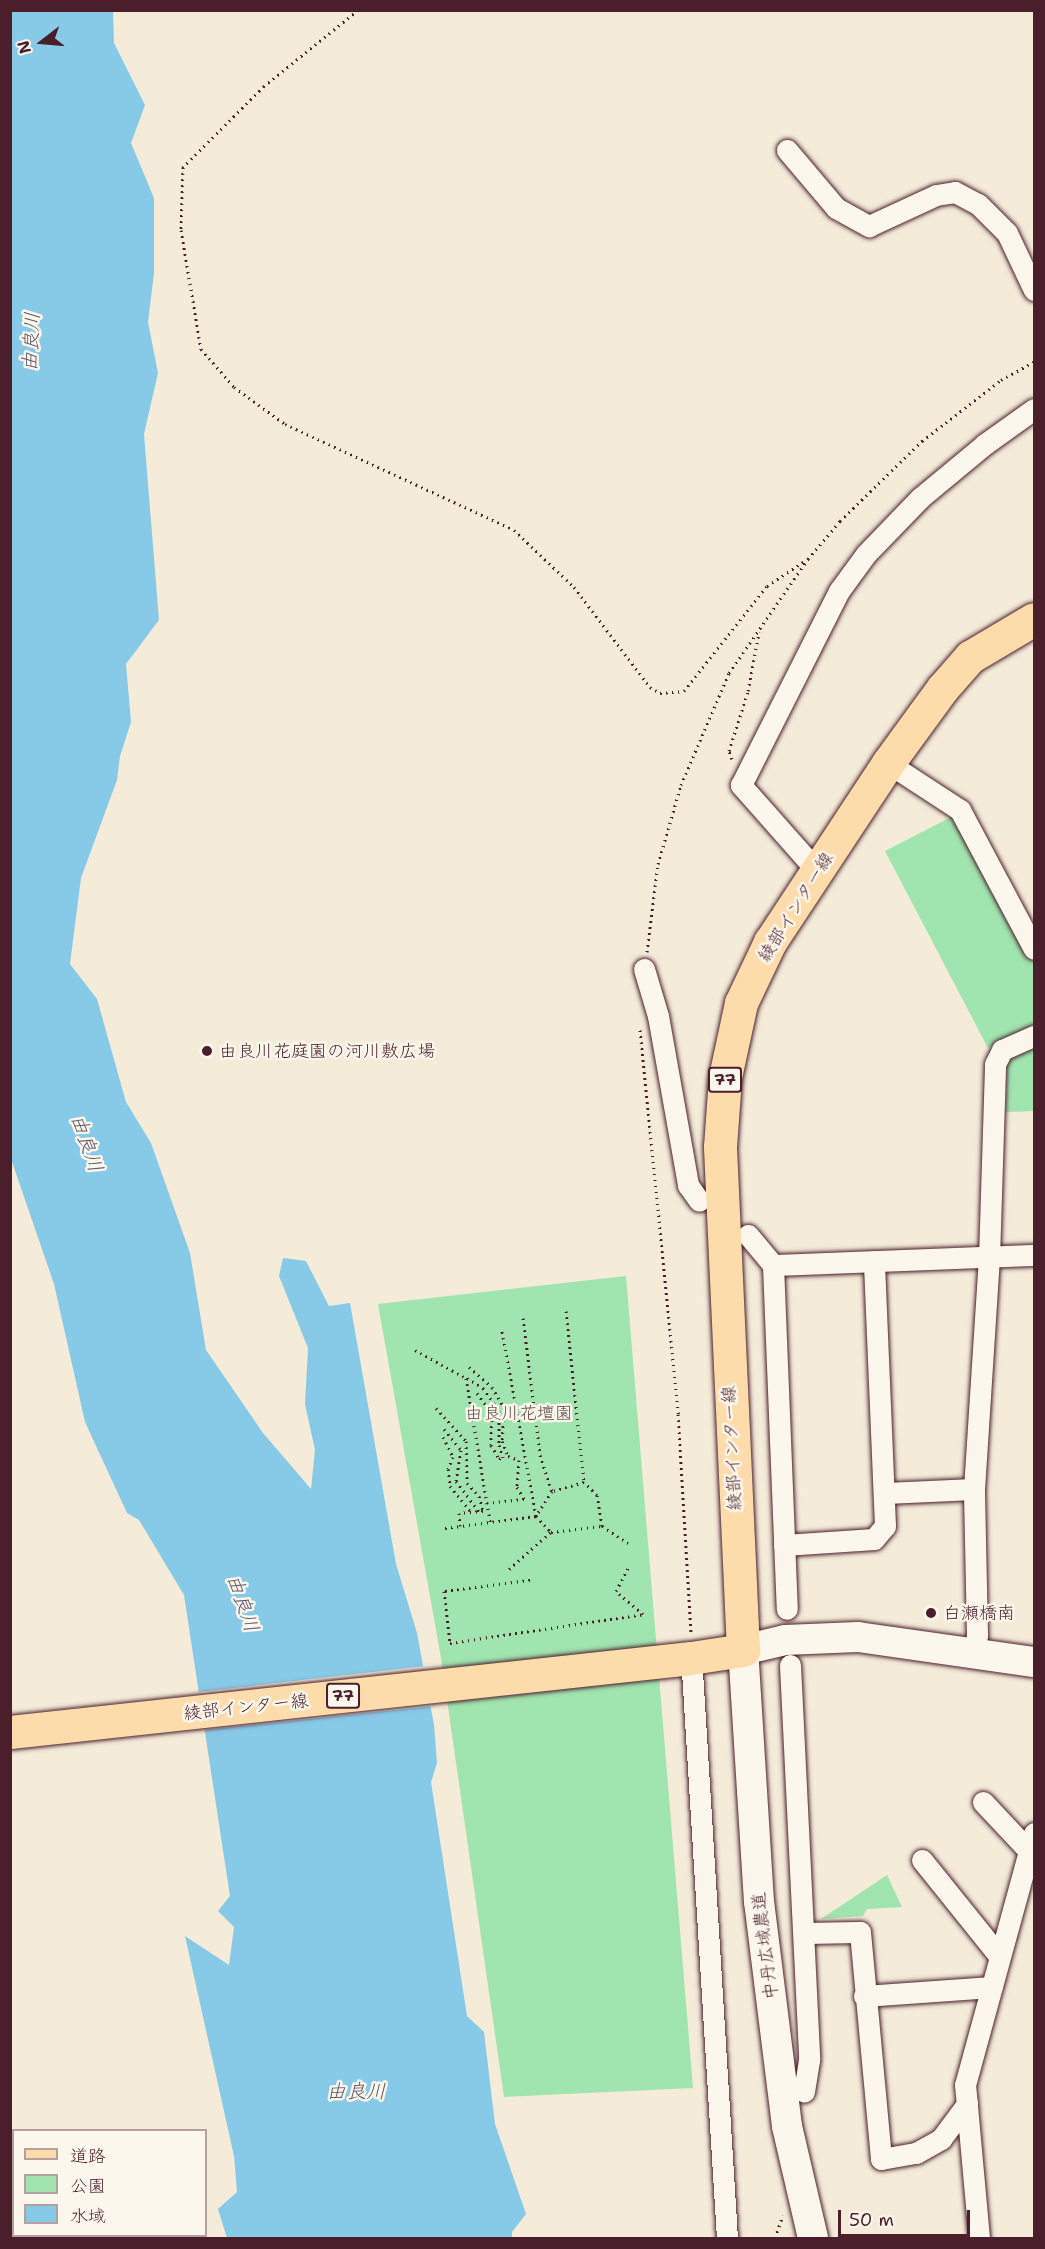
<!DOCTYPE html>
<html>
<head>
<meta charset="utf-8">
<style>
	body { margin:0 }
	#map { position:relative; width:1045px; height:2249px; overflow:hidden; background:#f4ebd9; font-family:"Shantell Sans","Klee One",sans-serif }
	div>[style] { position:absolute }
	.green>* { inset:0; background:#a0e4af }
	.water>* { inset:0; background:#87cae8 }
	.pier>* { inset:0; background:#f4ebd9 }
	.path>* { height:3px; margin-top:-1.5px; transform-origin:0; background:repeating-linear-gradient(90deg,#4a1f2b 0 1.5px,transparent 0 6px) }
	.roads { filter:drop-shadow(0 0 2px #4a1f2b) drop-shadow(0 0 2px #4a1f2b) }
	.street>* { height:21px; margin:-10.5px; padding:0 10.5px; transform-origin:10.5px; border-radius:10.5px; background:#fbf7ec }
	.secondary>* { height:30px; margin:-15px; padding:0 15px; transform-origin:15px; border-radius:15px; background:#fbf7ec }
	.primary>* { height:33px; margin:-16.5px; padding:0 16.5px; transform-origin:16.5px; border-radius:16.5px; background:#fddcac }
	.dots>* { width:16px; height:16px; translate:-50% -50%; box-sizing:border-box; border:3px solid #fbf7ec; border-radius:50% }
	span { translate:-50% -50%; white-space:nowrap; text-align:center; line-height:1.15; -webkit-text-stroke:5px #fbf7ec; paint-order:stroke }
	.shield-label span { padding:2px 4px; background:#fbf7ec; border:2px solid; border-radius:4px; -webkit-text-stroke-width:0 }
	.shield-label { font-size:16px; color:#4a1f2b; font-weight:700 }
	.street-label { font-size:18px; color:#4a1f2b }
	.poi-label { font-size:18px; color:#4a1f2b }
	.left { translate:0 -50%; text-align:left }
	.park-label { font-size:18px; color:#60504c }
	.water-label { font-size:20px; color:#5c5264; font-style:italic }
	.frame { position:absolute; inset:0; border:12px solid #4a1f2b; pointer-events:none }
	.legend { position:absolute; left:12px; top:2129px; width:195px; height:108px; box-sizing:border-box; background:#fbf7ec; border:2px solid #b4a19f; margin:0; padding:8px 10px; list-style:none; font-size:18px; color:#4a1f2b }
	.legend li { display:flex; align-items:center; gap:12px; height:30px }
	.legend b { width:30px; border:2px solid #b4a19f }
	.north { position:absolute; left:12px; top:12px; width:60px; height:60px; -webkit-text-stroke:4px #fbf7ec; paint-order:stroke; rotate:254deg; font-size:16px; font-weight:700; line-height:24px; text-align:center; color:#4a1f2b }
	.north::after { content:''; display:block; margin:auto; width:21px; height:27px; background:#4a1f2b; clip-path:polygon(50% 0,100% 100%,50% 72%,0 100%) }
	.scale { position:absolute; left:838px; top:2210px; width:132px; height:27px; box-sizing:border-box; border:3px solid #4a1f2b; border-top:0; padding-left:8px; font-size:18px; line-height:21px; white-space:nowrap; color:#4a1f2b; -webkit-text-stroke:4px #fbf7ec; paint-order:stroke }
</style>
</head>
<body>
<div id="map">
	<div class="green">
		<i style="clip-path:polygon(957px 814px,1034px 961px,1034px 1025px,988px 1048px,885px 851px)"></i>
		<i style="clip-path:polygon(1034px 1046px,1034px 1111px,1006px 1112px,1007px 1061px)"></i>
		<i style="clip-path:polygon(626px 1276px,693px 2088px,504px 2097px,441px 1658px,378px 1304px)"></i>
		<i style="clip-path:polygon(887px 1875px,902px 1907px,867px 1909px,863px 1916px,821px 1919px)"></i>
	</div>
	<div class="water">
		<i style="clip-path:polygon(10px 11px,113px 11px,114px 43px,145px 105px,131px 143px,154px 198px,154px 273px,148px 322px,158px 373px,144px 434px,159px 620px,126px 664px,131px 722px,120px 756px,117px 780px,81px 878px,70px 964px,97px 999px,126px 1102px,151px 1143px,190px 1253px,206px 1350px,263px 1433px,311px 1489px,315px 1450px,305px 1404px,308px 1348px,279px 1276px,283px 1258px,306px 1261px,329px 1306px,350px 1303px,396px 1564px,417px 1633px,434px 1725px,437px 1763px,431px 1782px,467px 2016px,484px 2032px,495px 2124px,526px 2214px,512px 2232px,512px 2238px,227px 2238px,218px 2209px,237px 2192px,234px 2156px,185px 1936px,229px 1965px,234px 1927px,218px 1911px,230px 1896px,184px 1595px,139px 1520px,127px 1513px,85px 1422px,54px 1284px,11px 1159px)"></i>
	</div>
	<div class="pier">
		<i style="clip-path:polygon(426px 1666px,433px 1706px,204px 1730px,198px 1692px)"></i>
	</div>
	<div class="path">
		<i style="left:358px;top:10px;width:121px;rotate:141deg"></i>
		<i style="left:264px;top:86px;width:115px;rotate:135deg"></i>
		<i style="left:183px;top:167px;width:63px;rotate:91.8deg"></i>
		<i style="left:181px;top:230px;width:121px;rotate:80.5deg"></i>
		<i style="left:201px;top:349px;width:50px;rotate:49deg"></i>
		<i style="left:234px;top:387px;width:63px;rotate:36deg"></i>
		<i style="left:285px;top:424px;width:252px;rotate:24.8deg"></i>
		<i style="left:514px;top:530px;width:83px;rotate:43.5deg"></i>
		<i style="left:574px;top:587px;width:126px;rotate:52.8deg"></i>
		<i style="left:650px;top:687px;width:12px;rotate:31deg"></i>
		<i style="left:660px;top:693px;width:24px;rotate:-5deg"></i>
		<i style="left:684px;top:691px;width:134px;rotate:-51.7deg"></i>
		<i style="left:767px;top:586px;width:47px;rotate:-33.7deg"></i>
		<i style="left:732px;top:759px;width:9px;rotate:-111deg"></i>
		<i style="left:729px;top:751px;width:63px;rotate:-72.4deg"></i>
		<i style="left:748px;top:691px;width:60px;rotate:-79.4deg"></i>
		<i style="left:647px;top:952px;width:89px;rotate:-82.9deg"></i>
		<i style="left:658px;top:864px;width:82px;rotate:-73.8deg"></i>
		<i style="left:681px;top:785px;width:122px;rotate:-66.8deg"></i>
		<i style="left:729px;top:673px;width:139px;rotate:-55.3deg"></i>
		<i style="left:808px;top:559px;width:50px;rotate:-49.9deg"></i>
		<i style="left:840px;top:521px;width:115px;rotate:-44.3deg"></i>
		<i style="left:922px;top:441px;width:100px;rotate:-37.7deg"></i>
		<i style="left:1001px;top:380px;width:38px;rotate:-29deg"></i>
		<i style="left:640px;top:1030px;width:386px;rotate:84.3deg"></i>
		<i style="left:678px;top:1414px;width:218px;rotate:86.6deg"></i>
		<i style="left:566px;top:1311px;width:172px;rotate:84deg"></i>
		<i style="left:523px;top:1318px;width:138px;rotate:82.9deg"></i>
		<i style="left:540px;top:1455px;width:38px;rotate:72deg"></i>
		<i style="left:415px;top:1350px;width:58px;rotate:28.8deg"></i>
		<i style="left:466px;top:1378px;width:146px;rotate:80.5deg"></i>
		<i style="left:469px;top:1367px;width:30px;rotate:41deg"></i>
		<i style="left:492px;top:1387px;width:24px;rotate:60deg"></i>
		<i style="left:504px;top:1408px;width:33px;rotate:93deg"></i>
		<i style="left:502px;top:1441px;width:16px;rotate:68deg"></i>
		<i style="left:508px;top:1456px;width:12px;rotate:20deg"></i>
		<i style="left:519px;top:1460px;width:27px;rotate:94deg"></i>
		<i style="left:517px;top:1487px;width:14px;rotate:60deg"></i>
		<i style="left:524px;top:1499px;width:37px;rotate:174deg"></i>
		<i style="left:467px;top:1378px;width:19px;rotate:32deg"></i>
		<i style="left:483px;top:1388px;width:28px;rotate:55deg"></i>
		<i style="left:499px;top:1411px;width:34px;rotate:90deg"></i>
		<i style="left:499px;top:1445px;width:13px;rotate:72deg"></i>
		<i style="left:477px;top:1393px;width:26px;rotate:54deg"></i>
		<i style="left:492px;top:1414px;width:31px;rotate:92deg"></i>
		<i style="left:491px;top:1445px;width:16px;rotate:60deg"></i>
		<i style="left:499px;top:1459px;width:4px;rotate:-27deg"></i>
		<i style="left:436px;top:1408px;width:45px;rotate:47.7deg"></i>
		<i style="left:466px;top:1441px;width:42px;rotate:88.6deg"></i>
		<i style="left:467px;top:1483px;width:18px;rotate:47deg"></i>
		<i style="left:479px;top:1496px;width:16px;rotate:75deg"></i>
		<i style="left:483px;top:1511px;width:24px;rotate:175deg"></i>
		<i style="left:459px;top:1513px;width:13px;rotate:86deg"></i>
		<i style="left:444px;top:1429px;width:27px;rotate:51deg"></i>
		<i style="left:461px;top:1450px;width:31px;rotate:99deg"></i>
		<i style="left:456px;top:1481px;width:38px;rotate:53deg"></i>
		<i style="left:443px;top:1437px;width:22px;rotate:63deg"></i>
		<i style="left:453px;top:1457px;width:13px;rotate:113deg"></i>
		<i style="left:448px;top:1469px;width:17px;rotate:83deg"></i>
		<i style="left:450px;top:1486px;width:33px;rotate:51deg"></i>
		<i style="left:602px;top:1526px;width:31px;rotate:-99deg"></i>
		<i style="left:597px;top:1495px;width:18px;rotate:-135deg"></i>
		<i style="left:584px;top:1482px;width:33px;rotate:164deg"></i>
		<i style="left:552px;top:1491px;width:30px;rotate:123deg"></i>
		<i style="left:536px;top:1516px;width:22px;rotate:47deg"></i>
		<i style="left:551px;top:1532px;width:51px;rotate:-6.7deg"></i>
		<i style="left:602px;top:1526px;width:31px;rotate:33deg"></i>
		<i style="left:445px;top:1528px;width:92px;rotate:-7.5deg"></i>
		<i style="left:536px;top:1516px;width:189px;rotate:-100.4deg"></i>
		<i style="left:509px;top:1569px;width:56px;rotate:-41.4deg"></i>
		<i style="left:530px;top:1580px;width:87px;rotate:172.7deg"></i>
		<i style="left:444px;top:1591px;width:52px;rotate:83.4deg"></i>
		<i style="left:450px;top:1643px;width:195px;rotate:-8.5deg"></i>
		<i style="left:643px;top:1614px;width:35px;rotate:-140deg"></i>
		<i style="left:616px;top:1591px;width:27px;rotate:-62deg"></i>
		<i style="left:775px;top:2238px;width:24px;rotate:-71deg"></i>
	</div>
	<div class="roads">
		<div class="street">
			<i style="left:787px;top:150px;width:76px;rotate:49.8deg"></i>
			<i style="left:836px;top:208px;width:38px;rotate:29deg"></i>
			<i style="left:869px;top:226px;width:74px;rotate:-24.8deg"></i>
			<i style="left:936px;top:195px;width:19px;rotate:-9deg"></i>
			<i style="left:955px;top:192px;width:26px;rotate:28deg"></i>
			<i style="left:978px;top:204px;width:41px;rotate:45deg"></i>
			<i style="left:1007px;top:233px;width:63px;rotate:64.7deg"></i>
			<i style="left:888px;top:763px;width:86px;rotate:33.1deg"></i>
			<i style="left:960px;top:810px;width:157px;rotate:62deg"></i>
			<i style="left:817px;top:871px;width:115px;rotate:-131.5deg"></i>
			<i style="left:741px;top:785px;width:217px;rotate:-63.2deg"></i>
			<i style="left:839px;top:591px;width:46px;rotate:-53.9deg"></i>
			<i style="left:866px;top:554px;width:78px;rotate:-46deg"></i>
			<i style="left:920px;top:498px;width:85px;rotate:-39.7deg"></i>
			<i style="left:985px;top:444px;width:60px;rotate:-35.5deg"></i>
			<i style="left:644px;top:969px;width:49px;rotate:73.4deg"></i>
			<i style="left:658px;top:1016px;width:172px;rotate:79.9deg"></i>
			<i style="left:688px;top:1185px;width:19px;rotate:55deg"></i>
			<i style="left:748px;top:1235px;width:39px;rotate:50deg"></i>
			<i style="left:773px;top:1265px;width:344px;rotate:87.7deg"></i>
			<i style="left:773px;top:1265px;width:261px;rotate:-2.2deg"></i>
			<i style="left:885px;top:1493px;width:89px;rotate:-2.6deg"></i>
			<i style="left:784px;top:1545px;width:90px;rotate:-3.8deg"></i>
			<i style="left:874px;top:1539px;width:17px;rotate:-50deg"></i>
			<i style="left:885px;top:1526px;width:265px;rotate:-92.4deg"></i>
			<i style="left:974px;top:1651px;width:16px;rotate:-79deg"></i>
			<i style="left:977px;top:1635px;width:146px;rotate:-91.2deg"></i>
			<i style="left:974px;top:1489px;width:231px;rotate:-86.3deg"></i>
			<i style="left:989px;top:1258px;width:194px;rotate:-88.2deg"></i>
			<i style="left:995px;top:1064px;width:16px;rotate:-63deg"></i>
			<i style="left:1002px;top:1050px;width:35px;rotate:-24deg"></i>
			<i style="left:790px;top:1665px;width:395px;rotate:87.2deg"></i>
			<i style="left:809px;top:2060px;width:32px;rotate:99deg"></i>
			<i style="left:692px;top:1671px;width:568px;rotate:86.47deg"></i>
			<i style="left:983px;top:1802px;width:67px;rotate:46.8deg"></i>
			<i style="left:922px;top:1860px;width:124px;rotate:51.2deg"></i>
			<i style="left:804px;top:1933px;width:56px;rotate:-1deg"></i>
			<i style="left:860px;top:1932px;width:228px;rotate:84.7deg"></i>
			<i style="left:881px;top:2159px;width:36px;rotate:-10deg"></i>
			<i style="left:916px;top:2153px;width:29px;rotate:-29deg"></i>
			<i style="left:941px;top:2139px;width:44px;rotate:-53.4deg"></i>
			<i style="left:864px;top:1996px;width:128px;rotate:-4deg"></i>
			<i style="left:979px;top:2238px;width:154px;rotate:-95.2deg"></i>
			<i style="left:965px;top:2085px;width:261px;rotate:-74.7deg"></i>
		</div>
		<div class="secondary">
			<i style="left:813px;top:2238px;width:115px;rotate:-103.1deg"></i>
			<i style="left:787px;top:2126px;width:226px;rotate:-97.1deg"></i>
			<i style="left:759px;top:1902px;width:253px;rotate:-93.6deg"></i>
			<i style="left:743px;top:1650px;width:43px;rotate:-13.4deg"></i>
			<i style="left:785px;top:1640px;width:73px;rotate:-2.4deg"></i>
			<i style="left:858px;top:1637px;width:178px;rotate:8.1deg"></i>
		</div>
		<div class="primary">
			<i style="left:10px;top:1732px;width:685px;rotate:-6.2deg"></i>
			<i style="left:691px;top:1658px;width:53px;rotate:-8.7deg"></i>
			<i style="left:743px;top:1650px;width:504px;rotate:-92.62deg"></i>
			<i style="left:720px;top:1147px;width:70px;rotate:-85.9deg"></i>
			<i style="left:725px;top:1077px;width:76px;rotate:-77.8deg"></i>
			<i style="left:741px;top:1003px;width:68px;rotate:-64.6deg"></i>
			<i style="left:770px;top:942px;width:214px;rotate:-56.6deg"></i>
			<i style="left:888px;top:763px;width:92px;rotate:-53.9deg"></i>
			<i style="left:942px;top:689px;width:43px;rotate:-48.8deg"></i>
			<i style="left:970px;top:657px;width:74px;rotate:-30.7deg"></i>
		</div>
	</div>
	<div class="dots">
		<i style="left:207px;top:1051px;background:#4a1f2b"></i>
		<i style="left:931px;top:1613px;background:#4a1f2b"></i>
	</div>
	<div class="shield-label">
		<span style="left:725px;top:1080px">77</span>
		<span style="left:343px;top:1696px">77</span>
	</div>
	<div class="street-label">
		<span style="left:796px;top:907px;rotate:-58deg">綾部インター線</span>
		<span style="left:732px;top:1448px;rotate:-93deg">綾部インター線</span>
		<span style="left:246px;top:1707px;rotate:-6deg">綾部インター線</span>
		<span style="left:765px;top:1946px;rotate:-97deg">中丹広域農道</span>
	</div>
	<div class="poi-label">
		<span class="left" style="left:219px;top:1051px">由良川花庭園の河川敷広場</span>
		<span class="left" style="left:943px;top:1613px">白瀬橋南</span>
	</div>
	<div class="park-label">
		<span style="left:519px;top:1413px">由良川花壇園</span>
	</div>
	<div class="water-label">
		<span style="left:31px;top:342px;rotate:-87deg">由良川</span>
		<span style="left:87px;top:1143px;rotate:71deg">由良川</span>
		<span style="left:243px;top:1603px;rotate:71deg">由良川</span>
		<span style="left:356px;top:2091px">由良川</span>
	</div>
	<div class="frame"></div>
	<ul class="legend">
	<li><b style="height:8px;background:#fddcac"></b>道路</li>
	<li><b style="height:16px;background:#a0e4af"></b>公園</li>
	<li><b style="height:16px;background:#87cae8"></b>水域</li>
	</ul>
	<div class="north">N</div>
	<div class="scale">50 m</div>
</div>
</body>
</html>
